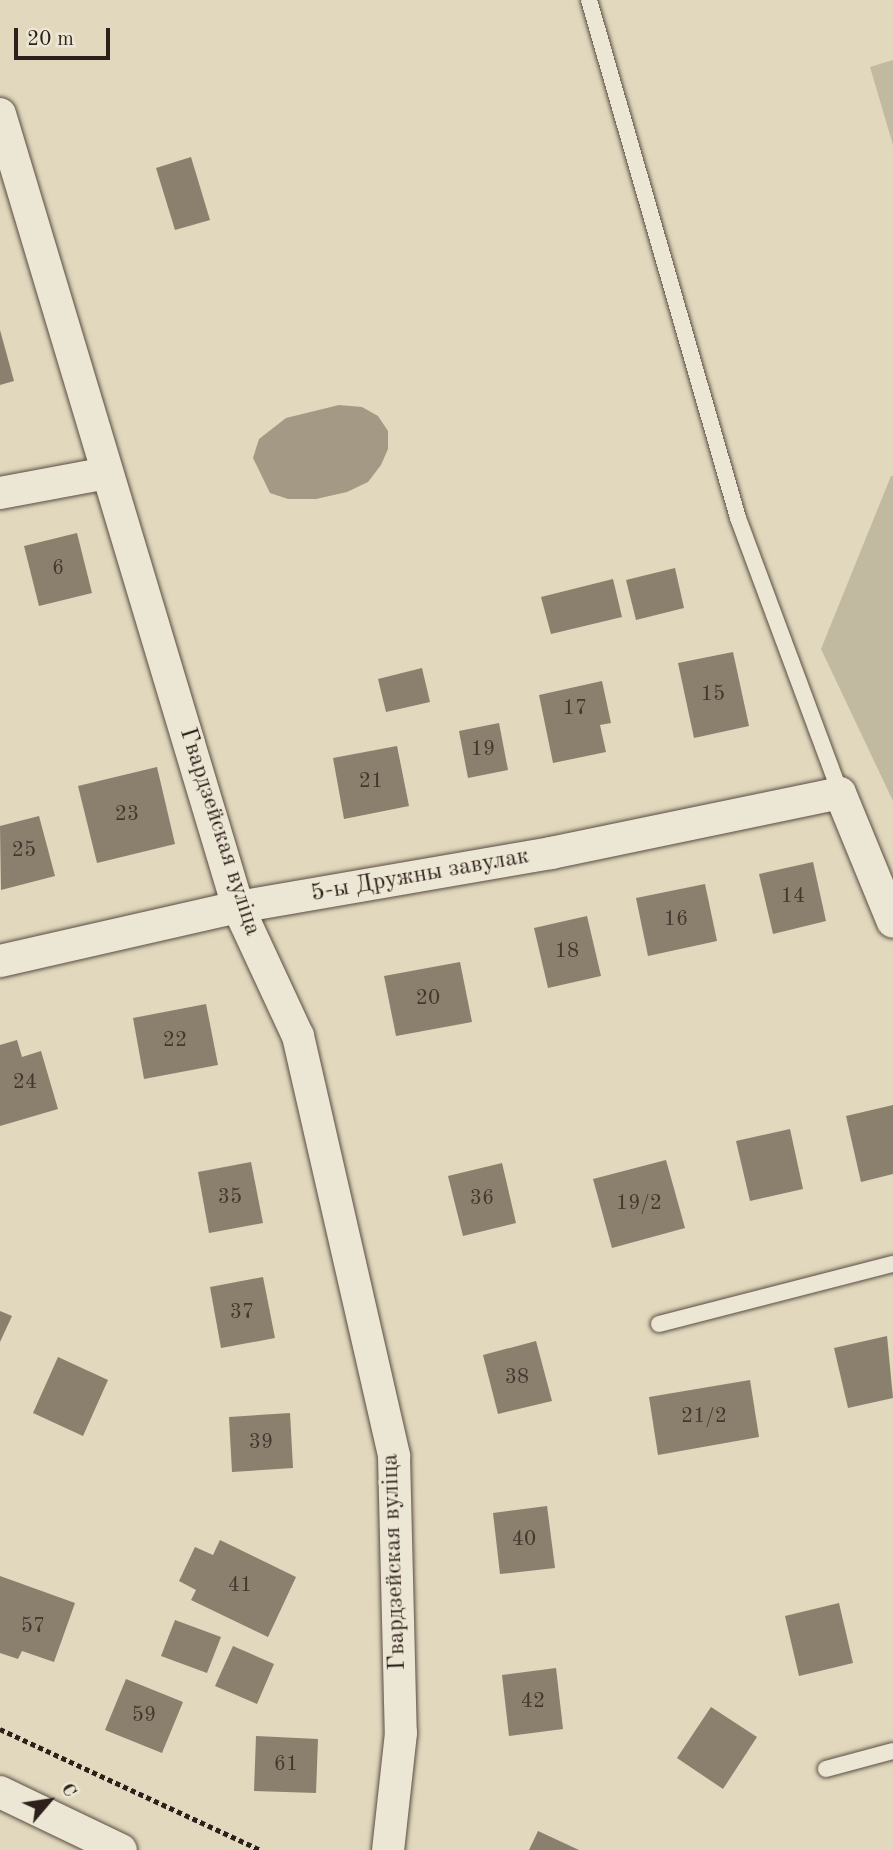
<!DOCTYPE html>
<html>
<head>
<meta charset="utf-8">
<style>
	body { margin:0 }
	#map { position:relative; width:893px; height:1850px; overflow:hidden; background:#e1d8bd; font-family:"Old Standard TT",serif }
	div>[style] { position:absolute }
	.green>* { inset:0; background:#c2b9a1 }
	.water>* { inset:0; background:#a49985 }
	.building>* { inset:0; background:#8b7f6e }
	.path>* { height:4.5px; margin-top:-2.25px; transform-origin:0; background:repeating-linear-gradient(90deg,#2d1f19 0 5px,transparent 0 8.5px) }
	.roads { filter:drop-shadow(0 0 2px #5a4d42) drop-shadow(0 0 2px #5a4d42) }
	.service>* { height:16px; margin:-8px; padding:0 8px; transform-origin:8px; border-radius:8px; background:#ece6d4 }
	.minor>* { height:32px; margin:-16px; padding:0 16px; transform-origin:16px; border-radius:16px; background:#ece6d4 }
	span { translate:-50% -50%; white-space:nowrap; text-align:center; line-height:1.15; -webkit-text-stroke:6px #ece6d4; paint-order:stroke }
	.number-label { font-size:21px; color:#44372e }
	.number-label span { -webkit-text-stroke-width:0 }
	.street-label { font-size:24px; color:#2d1f19 }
	.north { position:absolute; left:14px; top:1766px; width:70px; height:70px; -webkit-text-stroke:5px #ece6d4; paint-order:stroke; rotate:61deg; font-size:19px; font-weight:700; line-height:28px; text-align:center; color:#2d1f19 }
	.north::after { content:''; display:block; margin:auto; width:24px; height:32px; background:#2d1f19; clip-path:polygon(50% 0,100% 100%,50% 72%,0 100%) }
	.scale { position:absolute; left:14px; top:28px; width:96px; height:32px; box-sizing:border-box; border:4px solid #2d1f19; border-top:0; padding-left:9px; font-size:21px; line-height:24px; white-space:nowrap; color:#2d1f19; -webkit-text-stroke:5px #ece6d4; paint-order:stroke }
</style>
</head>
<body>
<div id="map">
	<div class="green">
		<i style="clip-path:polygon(893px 60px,893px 145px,870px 67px)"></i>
		<i style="clip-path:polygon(891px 476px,893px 476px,893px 801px,821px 649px)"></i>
	</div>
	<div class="water">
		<i style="clip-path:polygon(339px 405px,362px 407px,378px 416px,388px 431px,388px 449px,381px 465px,368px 482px,347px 492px,316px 499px,288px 499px,270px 493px,253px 458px,259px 439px,286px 418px)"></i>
	</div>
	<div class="building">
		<i style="clip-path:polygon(191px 157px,210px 220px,175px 230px,156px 168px)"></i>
		<i style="clip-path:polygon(0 330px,14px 381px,0 385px)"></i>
		<i style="clip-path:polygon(77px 533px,92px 593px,39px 606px,24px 546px)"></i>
		<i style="clip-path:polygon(675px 568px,684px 608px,636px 620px,626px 580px)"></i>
		<i style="clip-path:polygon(613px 579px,622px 617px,551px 634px,541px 597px)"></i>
		<i style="clip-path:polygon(733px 652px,749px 726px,694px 738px,678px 663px)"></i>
		<i style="clip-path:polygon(422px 668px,430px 702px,386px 712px,378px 679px)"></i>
		<i style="clip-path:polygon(602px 681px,611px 723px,600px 725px,606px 752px,553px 763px,539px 695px)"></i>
		<i style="clip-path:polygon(499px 723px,508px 770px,468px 778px,459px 731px)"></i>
		<i style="clip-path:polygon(397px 746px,409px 806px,344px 819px,333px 758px)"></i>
		<i style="clip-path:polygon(157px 767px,175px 844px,97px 863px,78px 786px)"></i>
		<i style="clip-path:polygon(39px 816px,55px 876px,1px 890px,0 826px)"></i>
		<i style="clip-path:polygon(813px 862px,826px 921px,773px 934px,759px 874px)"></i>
		<i style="clip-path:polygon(705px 884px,717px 941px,648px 956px,636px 898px)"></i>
		<i style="clip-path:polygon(587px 916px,601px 976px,548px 988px,534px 928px)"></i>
		<i style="clip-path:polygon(460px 962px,472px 1022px,396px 1036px,384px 976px)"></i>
		<i style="clip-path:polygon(206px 1004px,218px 1065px,144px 1079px,133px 1018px)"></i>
		<i style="clip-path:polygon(17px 1040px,22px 1057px,41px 1051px,58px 1109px,0 1126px,0 1045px)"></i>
		<i style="clip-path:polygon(893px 1105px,893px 1174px,861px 1182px,846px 1116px)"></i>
		<i style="clip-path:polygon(790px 1129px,803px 1189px,750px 1201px,736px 1141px)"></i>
		<i style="clip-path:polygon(666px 1160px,685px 1228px,612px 1248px,593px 1179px)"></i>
		<i style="clip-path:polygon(251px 1162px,263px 1223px,209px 1233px,198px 1172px)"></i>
		<i style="clip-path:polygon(502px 1163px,516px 1223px,463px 1236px,448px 1176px)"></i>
		<i style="clip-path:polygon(263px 1277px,275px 1338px,221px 1348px,210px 1287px)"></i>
		<i style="clip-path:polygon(0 1311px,12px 1316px,0 1342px)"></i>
		<i style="clip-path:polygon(887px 1336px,893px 1398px,848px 1408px,834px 1348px)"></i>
		<i style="clip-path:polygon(536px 1341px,552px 1401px,498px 1414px,483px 1355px)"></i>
		<i style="clip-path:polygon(58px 1357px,108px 1380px,83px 1436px,33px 1413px)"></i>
		<i style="clip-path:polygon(750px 1380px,759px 1437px,658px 1455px,649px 1397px)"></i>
		<i style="clip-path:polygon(290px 1413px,293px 1468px,232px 1472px,229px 1417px)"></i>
		<i style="clip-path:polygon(547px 1506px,555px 1568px,500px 1574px,493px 1513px)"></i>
		<i style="clip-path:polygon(220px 1540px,296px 1577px,268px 1637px,191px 1600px,196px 1590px,179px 1581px,195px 1547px,213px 1555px)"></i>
		<i style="clip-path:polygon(0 1576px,75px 1603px,54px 1662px,22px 1651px,18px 1659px,0 1653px)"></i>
		<i style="clip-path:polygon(839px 1603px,853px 1663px,799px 1676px,785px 1616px)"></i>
		<i style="clip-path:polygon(175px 1620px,221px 1637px,207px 1673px,161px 1656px)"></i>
		<i style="clip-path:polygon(233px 1646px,274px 1664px,257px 1704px,215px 1686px)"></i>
		<i style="clip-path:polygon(556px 1668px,563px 1729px,509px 1736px,502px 1675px)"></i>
		<i style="clip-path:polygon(126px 1679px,183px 1702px,162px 1753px,105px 1730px)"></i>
		<i style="clip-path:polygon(711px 1707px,757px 1737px,723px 1789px,677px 1758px)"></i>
		<i style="clip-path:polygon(256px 1736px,318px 1739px,316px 1793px,254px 1791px)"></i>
		<i style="clip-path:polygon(538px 1831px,579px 1850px,529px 1850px)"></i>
	</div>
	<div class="path">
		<i style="left:0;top:1729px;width:288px;rotate:24.9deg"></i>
	</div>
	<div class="roads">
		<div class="service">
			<i style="left:589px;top:0;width:539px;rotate:73.95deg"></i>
			<i style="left:738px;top:518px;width:293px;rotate:69.6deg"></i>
			<i style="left:659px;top:1324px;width:242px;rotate:-14.4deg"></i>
			<i style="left:826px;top:1769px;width:69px;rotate:-15deg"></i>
		</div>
		<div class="minor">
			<i style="left:0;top:114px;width:828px;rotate:73.29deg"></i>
			<i style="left:238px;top:907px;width:142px;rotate:65.1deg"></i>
			<i style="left:298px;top:1036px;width:431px;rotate:77.1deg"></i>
			<i style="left:394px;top:1456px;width:277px;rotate:88.6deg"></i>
			<i style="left:401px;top:1733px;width:118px;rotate:96.3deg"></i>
			<i style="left:0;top:493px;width:109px;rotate:-10.6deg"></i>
			<i style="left:0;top:961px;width:244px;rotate:-12.8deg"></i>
			<i style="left:238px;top:907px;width:318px;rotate:-9.8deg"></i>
			<i style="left:551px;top:853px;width:295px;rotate:-11.7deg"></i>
			<i style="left:840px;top:793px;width:139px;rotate:67.7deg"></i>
			<i style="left:0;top:1792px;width:134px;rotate:25.6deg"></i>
		</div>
	</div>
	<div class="number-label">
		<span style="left:58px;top:569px">6</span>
		<span style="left:713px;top:695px">15</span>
		<span style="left:575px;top:709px">17</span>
		<span style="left:483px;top:750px">19</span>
		<span style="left:371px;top:782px">21</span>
		<span style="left:127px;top:815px">23</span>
		<span style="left:24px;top:851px">25</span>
		<span style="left:793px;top:897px">14</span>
		<span style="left:676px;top:920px">16</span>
		<span style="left:567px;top:952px">18</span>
		<span style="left:428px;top:999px">20</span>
		<span style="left:175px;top:1041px">22</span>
		<span style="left:25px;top:1083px">24</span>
		<span style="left:230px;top:1198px">35</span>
		<span style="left:482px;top:1199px">36</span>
		<span style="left:639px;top:1204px">19/2</span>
		<span style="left:242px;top:1313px">37</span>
		<span style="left:517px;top:1378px">38</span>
		<span style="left:704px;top:1417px">21/2</span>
		<span style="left:261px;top:1443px">39</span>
		<span style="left:524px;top:1540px">40</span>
		<span style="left:240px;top:1586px">41</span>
		<span style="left:33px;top:1627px">57</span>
		<span style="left:533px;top:1702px">42</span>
		<span style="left:144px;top:1716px">59</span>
		<span style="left:286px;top:1765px">61</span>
	</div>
	<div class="street-label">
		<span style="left:219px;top:832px;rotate:72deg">Гвардзейская вуліца</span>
		<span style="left:420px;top:876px;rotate:-10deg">5-ы Дружны завулак</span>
		<span style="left:395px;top:1562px;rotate:-92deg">Гвардзейская вуліца</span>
	</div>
	<div class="north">С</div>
	<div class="scale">20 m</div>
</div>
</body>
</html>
